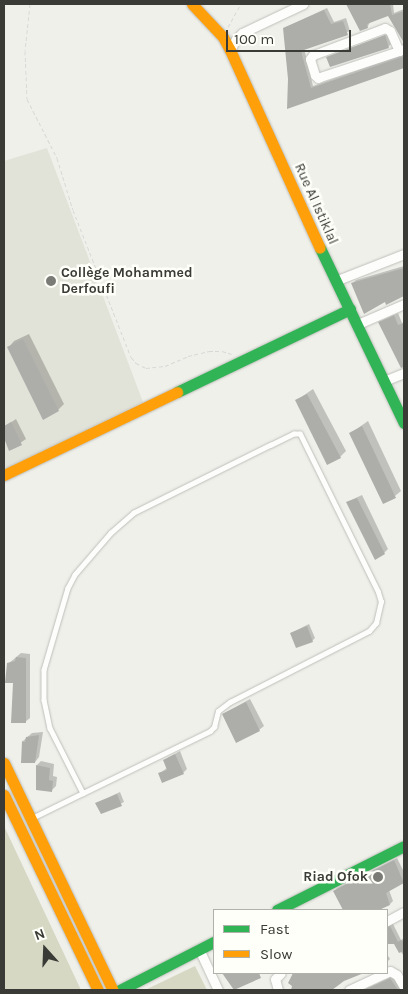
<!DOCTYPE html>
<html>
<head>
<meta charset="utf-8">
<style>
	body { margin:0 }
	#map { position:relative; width:408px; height:994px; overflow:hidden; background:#f0f0eb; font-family:Karla,sans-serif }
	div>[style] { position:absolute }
	.built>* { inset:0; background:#e1e2d8 }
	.green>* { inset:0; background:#d6d8c3 }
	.shadow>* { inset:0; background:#0003 }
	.building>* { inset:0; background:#adadaa }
	.path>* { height:1px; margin-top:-0.5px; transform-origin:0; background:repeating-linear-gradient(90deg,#d8d8d7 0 4px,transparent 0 6.5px) }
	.roads { filter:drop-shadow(0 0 1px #bebeba) drop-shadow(0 0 1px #bebeba) }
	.lane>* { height:4.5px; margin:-2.25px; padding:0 2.25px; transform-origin:2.25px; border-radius:2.25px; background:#fdfdfc }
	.street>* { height:9px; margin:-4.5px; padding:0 4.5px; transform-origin:4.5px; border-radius:4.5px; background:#fdfdfc }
	.fast>* { height:11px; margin:-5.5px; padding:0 5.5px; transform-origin:5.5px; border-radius:5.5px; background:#30b455 }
	.slow>* { height:11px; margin:-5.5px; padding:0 5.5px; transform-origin:5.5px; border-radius:5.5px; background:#ff9f0a }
	.dots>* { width:14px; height:14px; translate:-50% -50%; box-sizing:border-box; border:2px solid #fefff8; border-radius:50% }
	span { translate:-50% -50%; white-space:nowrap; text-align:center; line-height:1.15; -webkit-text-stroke:5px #fefff8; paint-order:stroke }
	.street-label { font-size:14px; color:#3a3b37 }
	.poi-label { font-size:14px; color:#3a3b37; font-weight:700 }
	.left { translate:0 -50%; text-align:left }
	.right { translate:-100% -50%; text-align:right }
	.frame { position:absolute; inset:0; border:5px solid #3a3b37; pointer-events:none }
	.legend { position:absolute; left:213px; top:909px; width:175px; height:65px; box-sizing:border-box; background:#fefff8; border:1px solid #b0b1ab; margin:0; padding:6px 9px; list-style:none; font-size:15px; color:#3a3b37 }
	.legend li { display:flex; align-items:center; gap:10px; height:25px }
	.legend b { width:25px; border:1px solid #b0b1ab }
	.north { position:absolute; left:20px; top:924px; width:50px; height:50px; -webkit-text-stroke:4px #fefff8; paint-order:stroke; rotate:340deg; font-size:14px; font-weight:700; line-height:20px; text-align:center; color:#3a3b37 }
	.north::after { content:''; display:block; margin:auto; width:18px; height:22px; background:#3a3b37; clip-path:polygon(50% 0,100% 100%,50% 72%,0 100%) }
	.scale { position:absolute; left:226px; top:30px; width:125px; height:22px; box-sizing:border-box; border:2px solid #3a3b37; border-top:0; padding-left:6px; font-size:15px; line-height:18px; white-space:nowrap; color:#3a3b37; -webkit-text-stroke:4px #fefff8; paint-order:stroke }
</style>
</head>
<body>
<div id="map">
	<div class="built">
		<i style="clip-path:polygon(47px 148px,143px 402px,4px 470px,4px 161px)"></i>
	</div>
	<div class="green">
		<i style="clip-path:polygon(4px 826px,81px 990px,4px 990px)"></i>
		<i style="clip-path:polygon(195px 966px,207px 990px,145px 990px)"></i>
	</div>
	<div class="shadow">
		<i style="clip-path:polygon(348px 4px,393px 4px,394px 13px,404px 9px,404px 42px,389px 15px,370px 22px,368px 26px,361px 29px)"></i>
		<i style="clip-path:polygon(327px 8px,334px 22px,346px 18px,350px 31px,304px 48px,313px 86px,404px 54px,404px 67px,288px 107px,289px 79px,284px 28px)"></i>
		<i style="clip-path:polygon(388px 34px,391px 44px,388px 47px,328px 57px)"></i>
		<i style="clip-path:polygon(404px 266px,404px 296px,385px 301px,353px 283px,356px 280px)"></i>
		<i style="clip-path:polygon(398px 313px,402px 323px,404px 322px,404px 366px,402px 366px,380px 322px)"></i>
		<i style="clip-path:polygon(29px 334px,64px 404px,58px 410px,9px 347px,14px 341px)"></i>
		<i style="clip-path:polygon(313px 389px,346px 451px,340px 457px,297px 400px)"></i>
		<i style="clip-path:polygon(16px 419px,26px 439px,10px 450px,4px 435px,4px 427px)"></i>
		<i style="clip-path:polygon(368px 421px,401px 491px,395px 496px,351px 433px)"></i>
		<i style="clip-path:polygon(362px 495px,388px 549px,384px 553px,347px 502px)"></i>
		<i style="clip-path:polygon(309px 624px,315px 638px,312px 641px,291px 633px)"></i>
		<i style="clip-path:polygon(21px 653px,30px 654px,30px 718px,25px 722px,8px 664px)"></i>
		<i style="clip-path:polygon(250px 699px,264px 726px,259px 730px,223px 714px)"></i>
		<i style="clip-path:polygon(43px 732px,39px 757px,35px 762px,23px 741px,32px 733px)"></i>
		<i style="clip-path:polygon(180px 751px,187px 769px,183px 773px,160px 773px,167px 768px,164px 760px)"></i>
		<i style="clip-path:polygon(41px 761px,54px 764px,53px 776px,57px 777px,56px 786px,52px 790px,37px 765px)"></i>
		<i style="clip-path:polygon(120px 792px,124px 802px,101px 813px,97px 803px)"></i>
		<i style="clip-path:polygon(397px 858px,404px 872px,404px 882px,389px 890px,393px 901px,390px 904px,376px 910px,344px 910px,335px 891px,337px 888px)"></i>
		<i style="clip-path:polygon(390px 924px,393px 924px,401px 940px,404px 938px,404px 956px,394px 943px,387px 943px,387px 926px)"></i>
		<i style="clip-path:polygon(387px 954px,390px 959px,387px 962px)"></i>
		<i style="clip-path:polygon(294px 973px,361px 973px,344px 980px,330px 990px,292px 990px,293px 986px,290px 983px)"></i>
		<i style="clip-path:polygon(393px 976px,400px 988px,398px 990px,364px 990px)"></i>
	</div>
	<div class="building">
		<i style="clip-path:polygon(346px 4px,390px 4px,392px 15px,404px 11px,404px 43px,388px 16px,367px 24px,368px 28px,360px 31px)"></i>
		<i style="clip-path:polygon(324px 10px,331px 24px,343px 21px,348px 35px,301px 51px,311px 88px,404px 56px,404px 68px,287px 109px,288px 79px,283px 28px)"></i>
		<i style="clip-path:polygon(385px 35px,389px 48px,330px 67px,326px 57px)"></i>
		<i style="clip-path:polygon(404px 268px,404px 296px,386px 305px,385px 302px,364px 314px,351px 283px)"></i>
		<i style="clip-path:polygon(394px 315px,398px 325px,404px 323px,404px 367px,401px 368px,378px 322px)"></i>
		<i style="clip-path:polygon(23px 339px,59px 411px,43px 420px,7px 347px)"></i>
		<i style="clip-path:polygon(307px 394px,341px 458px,327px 465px,295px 400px)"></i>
		<i style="clip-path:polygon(11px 422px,22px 445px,9px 451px,4px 438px,4px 426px)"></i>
		<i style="clip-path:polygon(362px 426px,396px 498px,383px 504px,349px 433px)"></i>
		<i style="clip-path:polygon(357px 498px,385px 554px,375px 560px,346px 502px)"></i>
		<i style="clip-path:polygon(307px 626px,313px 642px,296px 648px,290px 633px)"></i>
		<i style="clip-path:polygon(16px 657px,26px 658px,26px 723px,11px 723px,13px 683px,5px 683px,7px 663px,15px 661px)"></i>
		<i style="clip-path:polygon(246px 702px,260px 731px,236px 743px,222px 714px)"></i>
		<i style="clip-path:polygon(39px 735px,35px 763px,21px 763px,22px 741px,25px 742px,26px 737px)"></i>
		<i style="clip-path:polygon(175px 754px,184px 774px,162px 783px,158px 773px,167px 770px,163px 760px)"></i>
		<i style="clip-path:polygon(36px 765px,50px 768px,49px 780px,53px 781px,52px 792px,36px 790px)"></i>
		<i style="clip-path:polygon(117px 794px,122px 806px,101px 814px,95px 803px)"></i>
		<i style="clip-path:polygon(394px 860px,404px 883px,386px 893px,390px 905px,379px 910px,343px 910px,333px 891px)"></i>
		<i style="clip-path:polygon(390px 926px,398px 942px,401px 940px,404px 942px,404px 951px,399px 953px,394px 944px,387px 944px,387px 927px)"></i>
		<i style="clip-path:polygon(222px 973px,259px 973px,261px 978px,234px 990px)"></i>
		<i style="clip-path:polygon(293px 973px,364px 973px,344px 981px,332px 990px,291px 990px,292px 986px,288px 983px)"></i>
		<i style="clip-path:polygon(390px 978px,398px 990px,363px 990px)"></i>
	</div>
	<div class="path">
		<i style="left:30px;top:4px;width:47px;rotate:96.1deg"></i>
		<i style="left:25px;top:51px;width:48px;rotate:87.6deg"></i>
		<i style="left:27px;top:99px;width:66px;rotate:63deg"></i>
		<i style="left:57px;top:158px;width:54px;rotate:72.9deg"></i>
		<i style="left:73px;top:210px;width:158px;rotate:68.5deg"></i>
		<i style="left:131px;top:357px;width:8px;rotate:50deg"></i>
		<i style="left:136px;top:363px;width:11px;rotate:27deg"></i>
		<i style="left:146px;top:368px;width:19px;rotate:-6deg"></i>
		<i style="left:165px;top:366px;width:25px;rotate:-23deg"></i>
		<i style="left:188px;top:356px;width:22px;rotate:-13deg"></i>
		<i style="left:209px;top:351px;width:13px"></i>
		<i style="left:222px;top:351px;width:10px;rotate:17deg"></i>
		<i style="left:228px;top:27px;width:26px;rotate:-61deg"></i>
	</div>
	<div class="roads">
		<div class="lane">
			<i style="left:34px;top:817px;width:55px;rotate:-26.1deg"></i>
			<i style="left:83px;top:793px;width:141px;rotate:-26deg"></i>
			<i style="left:210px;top:731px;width:6px;rotate:-45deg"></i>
			<i style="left:214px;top:727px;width:16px;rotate:-76deg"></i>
			<i style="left:218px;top:711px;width:15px;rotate:-37deg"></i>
			<i style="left:230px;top:702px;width:156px;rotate:-27.1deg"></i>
			<i style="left:369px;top:631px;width:11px;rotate:-49deg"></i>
			<i style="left:376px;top:623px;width:22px;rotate:-77deg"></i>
			<i style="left:381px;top:602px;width:10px;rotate:-107deg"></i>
			<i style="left:378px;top:592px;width:176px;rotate:-116.3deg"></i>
			<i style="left:300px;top:434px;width:6px;rotate:180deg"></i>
			<i style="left:294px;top:434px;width:25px;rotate:154deg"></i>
			<i style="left:271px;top:445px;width:153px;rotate:153.6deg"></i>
			<i style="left:134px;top:513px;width:30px;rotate:139deg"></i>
			<i style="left:111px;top:533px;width:55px;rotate:130.6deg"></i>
			<i style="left:75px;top:575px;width:15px;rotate:118deg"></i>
			<i style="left:68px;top:588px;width:85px;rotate:106.3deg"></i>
			<i style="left:44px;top:670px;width:30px;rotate:90deg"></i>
			<i style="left:44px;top:700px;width:29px;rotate:78deg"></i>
			<i style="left:50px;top:728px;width:73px;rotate:63.1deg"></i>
		</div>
		<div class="street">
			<i style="left:230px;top:50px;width:13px;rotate:-61deg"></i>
			<i style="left:236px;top:39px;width:8px;rotate:-45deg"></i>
			<i style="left:242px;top:33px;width:68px;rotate:-25.4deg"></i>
			<i style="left:399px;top:51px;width:22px;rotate:-114deg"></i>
			<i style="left:390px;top:31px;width:6px;rotate:-149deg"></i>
			<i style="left:385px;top:28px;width:77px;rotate:159.4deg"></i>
			<i style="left:313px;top:55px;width:5px;rotate:127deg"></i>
			<i style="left:310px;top:59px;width:17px;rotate:73deg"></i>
			<i style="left:315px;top:75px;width:4px;rotate:45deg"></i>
			<i style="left:318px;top:78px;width:2px;rotate:-27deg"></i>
			<i style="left:320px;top:77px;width:83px;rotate:-18.2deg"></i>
			<i style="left:399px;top:51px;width:5px;rotate:-22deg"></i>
			<i style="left:335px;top:281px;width:74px;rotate:-21.4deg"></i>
			<i style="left:358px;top:324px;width:50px;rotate:-23.5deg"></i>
			<i style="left:384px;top:381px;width:22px;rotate:-22deg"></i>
			<i style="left:387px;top:921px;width:19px;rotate:-28deg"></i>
			<i style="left:199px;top:949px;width:45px;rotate:65.1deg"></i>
			<i style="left:278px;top:990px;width:11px;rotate:-105deg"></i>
			<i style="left:275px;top:979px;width:8px;rotate:-45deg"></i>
			<i style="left:349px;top:990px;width:45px;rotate:-24.9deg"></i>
			<i style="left:390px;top:971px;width:8px;rotate:30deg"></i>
			<i style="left:397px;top:975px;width:14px;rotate:60deg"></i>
		</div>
		<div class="fast">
			<i style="left:320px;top:248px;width:194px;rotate:64.4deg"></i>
			<i style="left:177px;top:392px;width:192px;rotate:-25.6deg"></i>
			<i style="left:277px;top:910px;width:142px;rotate:-26.7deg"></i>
			<i style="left:120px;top:990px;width:106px;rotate:-27.1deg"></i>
		</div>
		<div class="slow">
			<i style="left:192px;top:4px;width:45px;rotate:46.8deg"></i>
			<i style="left:223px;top:37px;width:15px;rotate:62deg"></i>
			<i style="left:230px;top:50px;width:217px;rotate:65.6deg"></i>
			<i style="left:4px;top:475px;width:192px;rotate:-25.6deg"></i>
			<i style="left:4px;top:763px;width:252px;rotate:64.4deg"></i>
			<i style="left:4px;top:795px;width:216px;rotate:64.3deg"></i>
		</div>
	</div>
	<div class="dots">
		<i style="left:51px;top:281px;background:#7a7a76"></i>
		<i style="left:378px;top:877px;background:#7a7a76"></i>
	</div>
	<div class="street-label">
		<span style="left:316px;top:204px;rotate:66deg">Rue Al Istiklal</span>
	</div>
	<div class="poi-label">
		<span class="left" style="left:61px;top:281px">Collège Mohammed<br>Derfoufi</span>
		<span class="right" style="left:368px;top:877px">Riad Ofok</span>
	</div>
	<div class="frame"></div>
	<ul class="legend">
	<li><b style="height:6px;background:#30b455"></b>Fast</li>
	<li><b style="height:6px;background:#ff9f0a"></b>Slow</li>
	</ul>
	<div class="north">N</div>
	<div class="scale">100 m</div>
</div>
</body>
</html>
